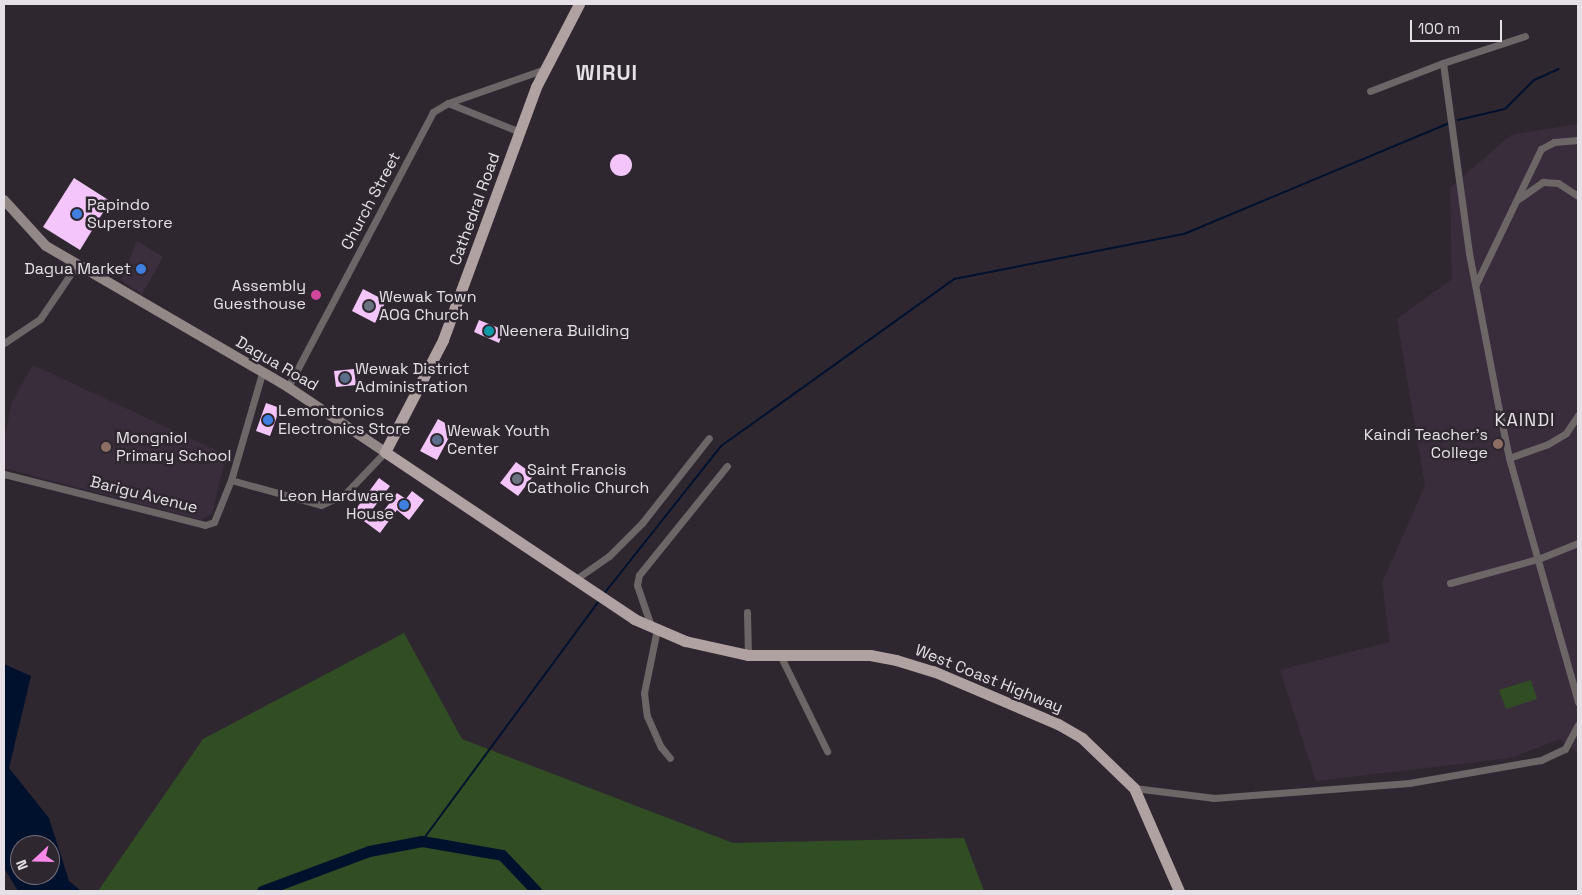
<!DOCTYPE html>
<html>
<head>
<meta charset="utf-8">
<style>
	body { margin:0 }
	#map { position:relative; width:1582px; height:895px; overflow:hidden; background:#2f2730; font-family:"Space Grotesk",sans-serif }
	div>[style] { position:absolute }
	.built>* { inset:0; background:#3b2f3d }
	.education>* { inset:0; background:#3a2d3b }
	.green>* { inset:0; background:#314d24 }
	.water>* { inset:0; background:#00112e }
	.stream>* { height:2px; margin:-1px; padding:0 1px; transform-origin:1px; border-radius:1px; background:#00112e }
	.river>* { height:11px; margin:-5.5px; padding:0 5.5px; transform-origin:5.5px; border-radius:5.5px; background:#00112e }
	.building>* { inset:0; background:#f3c5fa }
	.round { border-radius:50% }
	.street>* { height:7px; margin:-3.5px; padding:0 3.5px; transform-origin:3.5px; border-radius:3.5px; background:#6d6667 }
	.secondary>* { height:10px; margin:-5px; padding:0 5px; transform-origin:5px; border-radius:5px; background:#938888 }
	.primary>* { height:11px; margin:-5.5px; padding:0 5.5px; transform-origin:5.5px; border-radius:5.5px; background:#b0a2a2 }
	.dots>* { width:14px; height:14px; translate:-50% -50%; box-sizing:border-box; border:2px solid #2f2730; border-radius:50% }
	span { translate:-50% -50%; white-space:nowrap; text-align:center; line-height:1.15; -webkit-text-stroke:5px #2f2730; paint-order:stroke }
	.street-label { font-size:16px; color:#e5e0e6 }
	.poi-label { font-size:16px; color:#e5e0e6 }
	.left { translate:0 -50%; text-align:left }
	.right { translate:-100% -50%; text-align:right }
	.neighbourhood-label { font-size:18px; color:#e5e0e6; letter-spacing:1px }
	.district-label { font-size:21px; color:#e5e0e6; font-weight:700; letter-spacing:1px }
	.frame { position:absolute; inset:0; border:5px solid #e5e0e6; pointer-events:none }
	.north { position:absolute; left:10px; top:835px; width:50px; height:50px; box-sizing:border-box; background:#2f2730; border:1px solid #787179; border-radius:50%; rotate:249deg; font-size:14px; font-weight:700; line-height:20px; text-align:center; color:#e5e0e6 }
	.north::after { content:''; display:block; margin:auto; width:18px; height:22px; background:#f988e9; clip-path:polygon(50% 0,100% 100%,50% 72%,0 100%) }
	.scale { position:absolute; left:1410px; top:20px; width:92px; height:22px; box-sizing:border-box; border:2px solid #e5e0e6; border-top:0; padding-left:6px; font-size:15px; line-height:18px; white-space:nowrap; color:#e5e0e6; -webkit-text-stroke:4px #2f2730; paint-order:stroke }
</style>
</head>
<body>
<div id="map">
	<div class="built">
		<i style="clip-path:polygon(137px 241px,163px 257px,142px 294px,121px 280px)"></i>
	</div>
	<div class="education">
		<i style="clip-path:polygon(1578px 124px,1578px 753px,1560px 739px,1510px 758px,1316px 781px,1280px 670px,1390px 642px,1382px 583px,1425px 486px,1397px 319px,1452px 279px,1450px 188px,1511px 135px)"></i>
		<i style="clip-path:polygon(33px 365px,226px 455px,212px 514px,201px 520px,4px 468px,4px 439px,12px 402px)"></i>
	</div>
	<div class="green">
		<i style="clip-path:polygon(404px 633px,462px 739px,733px 843px,964px 838px,984px 891px,98px 891px,203px 739px)"></i>
		<i style="clip-path:polygon(1531px 680px,1537px 699px,1506px 709px,1499px 690px)"></i>
	</div>
	<div class="water">
		<i style="clip-path:polygon(evenodd,4px 664px,31px 676px,9px 768px,49px 818px,69px 881px,81px 891px,18px 891px,4px 868px,4px 664px,20px 845px,50px 845px,50px 875px,20px 875px,20px 845px)"></i>
	</div>
	<div class="stream">
		<i style="left:1458px;top:120px;width:48px;rotate:-13.2deg"></i>
		<i style="left:1505px;top:109px;width:41px;rotate:-45deg"></i>
		<i style="left:1534px;top:80px;width:27px;rotate:-24deg"></i>
		<i style="left:603px;top:595px;width:190px;rotate:-51.6deg"></i>
		<i style="left:721px;top:446px;width:287px;rotate:-35.6deg"></i>
		<i style="left:954px;top:279px;width:234px;rotate:-11.1deg"></i>
		<i style="left:1184px;top:234px;width:287px;rotate:-22.7deg"></i>
		<i style="left:422px;top:841px;width:298px;rotate:-53.6deg"></i>
	</div>
	<div class="river">
		<i style="left:262px;top:891px;width:114px;rotate:-20.5deg"></i>
		<i style="left:369px;top:851px;width:54px;rotate:-10.7deg"></i>
		<i style="left:422px;top:841px;width:81px;rotate:9.9deg"></i>
		<i style="left:502px;top:855px;width:50px;rotate:46.6deg"></i>
	</div>
	<div class="building">
		<i class="round" style="left:610px;top:154px;width:22px;height:22px"></i>
		<i style="clip-path:polygon(74px 178px,110px 201px,80px 250px,43px 227px)"></i>
		<i style="clip-path:polygon(363px 289px,386px 301px,375px 323px,352px 311px)"></i>
		<i style="clip-path:polygon(479px 320px,504px 330px,499px 343px,474px 332px)"></i>
		<i style="clip-path:polygon(354px 369px,356px 385px,336px 387px,334px 371px)"></i>
		<i style="clip-path:polygon(266px 403px,280px 408px,270px 436px,256px 431px)"></i>
		<i style="clip-path:polygon(438px 419px,454px 428px,437px 460px,420px 451px)"></i>
		<i style="clip-path:polygon(516px 462px,534px 475px,518px 496px,500px 483px)"></i>
		<i style="clip-path:polygon(379px 478px,390px 486px,369px 514px,377px 520px,397px 493px,406px 499px,412px 491px,424px 500px,409px 520px,397px 510px,380px 533px,353px 513px)"></i>
	</div>
	<div class="street">
		<i style="left:1525px;top:36px;width:86px;rotate:161.8deg"></i>
		<i style="left:1443px;top:63px;width:192px;rotate:82.2deg"></i>
		<i style="left:1469px;top:253px;width:150px;rotate:79.2deg"></i>
		<i style="left:1497px;top:400px;width:59px;rotate:78.3deg"></i>
		<i style="left:1509px;top:458px;width:254px;rotate:74.2deg"></i>
		<i style="left:1370px;top:91px;width:78px;rotate:-21deg"></i>
		<i style="left:448px;top:103px;width:103px;rotate:-19.3deg"></i>
		<i style="left:1517px;top:200px;width:32px;rotate:-35deg"></i>
		<i style="left:1543px;top:182px;width:15px;rotate:4deg"></i>
		<i style="left:1558px;top:183px;width:24px;rotate:33deg"></i>
		<i style="left:1476px;top:284px;width:150px;rotate:-64.3deg"></i>
		<i style="left:1541px;top:149px;width:15px;rotate:-28deg"></i>
		<i style="left:1554px;top:142px;width:24px;rotate:-5deg"></i>
		<i style="left:4px;top:343px;width:43px;rotate:-33.7deg"></i>
		<i style="left:40px;top:319px;width:64px;rotate:-55.8deg"></i>
		<i style="left:288px;top:387px;width:311px;rotate:-62.2deg"></i>
		<i style="left:433px;top:112px;width:17px;rotate:-31deg"></i>
		<i style="left:448px;top:103px;width:78px;rotate:21.9deg"></i>
		<i style="left:1509px;top:458px;width:41px;rotate:-19.7deg"></i>
		<i style="left:1548px;top:444px;width:21px;rotate:-31deg"></i>
		<i style="left:1566px;top:433px;width:22px;rotate:-56deg"></i>
		<i style="left:4px;top:474px;width:207px;rotate:14.2deg"></i>
		<i style="left:205px;top:525px;width:9px;rotate:-18deg"></i>
		<i style="left:214px;top:522px;width:45px;rotate:-68deg"></i>
		<i style="left:231px;top:480px;width:111px;rotate:-73.8deg"></i>
		<i style="left:231px;top:480px;width:93px;rotate:15.5deg"></i>
		<i style="left:321px;top:505px;width:26px;rotate:-25deg"></i>
		<i style="left:345px;top:494px;width:58px;rotate:-46.4deg"></i>
		<i style="left:576px;top:579px;width:40px;rotate:-34.9deg"></i>
		<i style="left:609px;top:556px;width:47px;rotate:-45deg"></i>
		<i style="left:642px;top:523px;width:108px;rotate:-51.8deg"></i>
		<i style="left:1450px;top:583px;width:91px;rotate:-15.3deg"></i>
		<i style="left:1538px;top:559px;width:43px;rotate:-21.8deg"></i>
		<i style="left:747px;top:612px;width:43px;rotate:88.7deg"></i>
		<i style="left:651px;top:626px;width:43px;rotate:-108.9deg"></i>
		<i style="left:637px;top:585px;width:10px;rotate:-79deg"></i>
		<i style="left:639px;top:575px;width:140px;rotate:-51.1deg"></i>
		<i style="left:657px;top:629px;width:65px;rotate:101.5deg"></i>
		<i style="left:644px;top:693px;width:23px;rotate:83deg"></i>
		<i style="left:647px;top:716px;width:34px;rotate:66deg"></i>
		<i style="left:661px;top:747px;width:14px;rotate:51deg"></i>
		<i style="left:781px;top:657px;width:105px;rotate:63.9deg"></i>
		<i style="left:1134px;top:788px;width:81px;rotate:7.1deg"></i>
		<i style="left:1214px;top:798px;width:196px;rotate:-4.4deg"></i>
		<i style="left:1409px;top:783px;width:134px;rotate:-9.9deg"></i>
		<i style="left:1541px;top:760px;width:26px;rotate:-25deg"></i>
		<i style="left:1565px;top:749px;width:27px;rotate:-62deg"></i>
	</div>
	<div class="secondary">
		<i style="left:4px;top:200px;width:62px;rotate:47.6deg"></i>
		<i style="left:46px;top:246px;width:280px;rotate:30.2deg"></i>
		<i style="left:288px;top:387px;width:117px;rotate:33.8deg"></i>
	</div>
	<div class="primary">
		<i style="left:579px;top:4px;width:93px;rotate:117.4deg"></i>
		<i style="left:536px;top:87px;width:270px;rotate:110.2deg"></i>
		<i style="left:443px;top:340px;width:126px;rotate:117.4deg"></i>
		<i style="left:385px;top:452px;width:300px;rotate:33.8deg"></i>
		<i style="left:634px;top:619px;width:56px;rotate:23.3deg"></i>
		<i style="left:685px;top:641px;width:65px;rotate:12.5deg"></i>
		<i style="left:748px;top:655px;width:122px"></i>
		<i style="left:870px;top:655px;width:26px;rotate:11deg"></i>
		<i style="left:896px;top:660px;width:39px;rotate:17deg"></i>
		<i style="left:933px;top:671px;width:136px;rotate:23deg"></i>
		<i style="left:1058px;top:724px;width:28px;rotate:30deg"></i>
		<i style="left:1082px;top:738px;width:72px;rotate:43.9deg"></i>
		<i style="left:1134px;top:788px;width:112px;rotate:66.4deg"></i>
	</div>
	<div class="dots">
		<i style="left:77px;top:214px;background:#3f7fe0"></i>
		<i style="left:141px;top:269px;background:#3f7fe0"></i>
		<i style="left:316px;top:295px;background:#d1479c"></i>
		<i style="left:369px;top:306px;background:#6b7280"></i>
		<i style="left:489px;top:331px;background:#0f9aa8"></i>
		<i style="left:345px;top:378px;background:#5c6f8a"></i>
		<i style="left:268px;top:420px;background:#3f7fe0"></i>
		<i style="left:437px;top:440px;background:#5c6f8a"></i>
		<i style="left:1498px;top:444px;background:#8d6e63"></i>
		<i style="left:106px;top:447px;background:#8d6e63"></i>
		<i style="left:517px;top:479px;background:#6b7280"></i>
		<i style="left:404px;top:505px;background:#3f7fe0"></i>
	</div>
	<div class="street-label">
		<span style="left:371px;top:201px;rotate:-62deg">Church Street</span>
		<span style="left:475px;top:209px;rotate:-70deg">Cathedral Road</span>
		<span style="left:277px;top:364px;rotate:30deg">Dagua Road</span>
		<span style="left:144px;top:495px;rotate:14deg">Barigu Avenue</span>
		<span style="left:989px;top:679px;rotate:22deg">West Coast Highway</span>
	</div>
	<div class="poi-label">
		<span class="left" style="left:87px;top:214px">Papindo<br>Superstore</span>
		<span class="right" style="left:131px;top:269px">Dagua Market</span>
		<span class="right" style="left:306px;top:295px">Assembly<br>Guesthouse</span>
		<span class="left" style="left:379px;top:306px">Wewak Town<br>AOG Church</span>
		<span class="left" style="left:499px;top:331px">Neenera Building</span>
		<span class="left" style="left:355px;top:378px">Wewak District<br>Administration</span>
		<span class="left" style="left:278px;top:420px">Lemontronics<br>Electronics Store</span>
		<span class="left" style="left:447px;top:440px">Wewak Youth<br>Center</span>
		<span class="right" style="left:1488px;top:444px">Kaindi Teacher's<br>College</span>
		<span class="left" style="left:116px;top:447px">Mongniol<br>Primary School</span>
		<span class="left" style="left:527px;top:479px">Saint Francis<br>Catholic Church</span>
		<span class="right" style="left:394px;top:505px">Leon Hardware<br>House</span>
	</div>
	<div class="neighbourhood-label">
		<span style="left:1525px;top:420px">KAINDI</span>
	</div>
	<div class="district-label">
		<span style="left:607px;top:73px">WIRUI</span>
	</div>
	<div class="frame"></div>
	<div class="north">N</div>
	<div class="scale">100 m</div>
</div>
</body>
</html>
